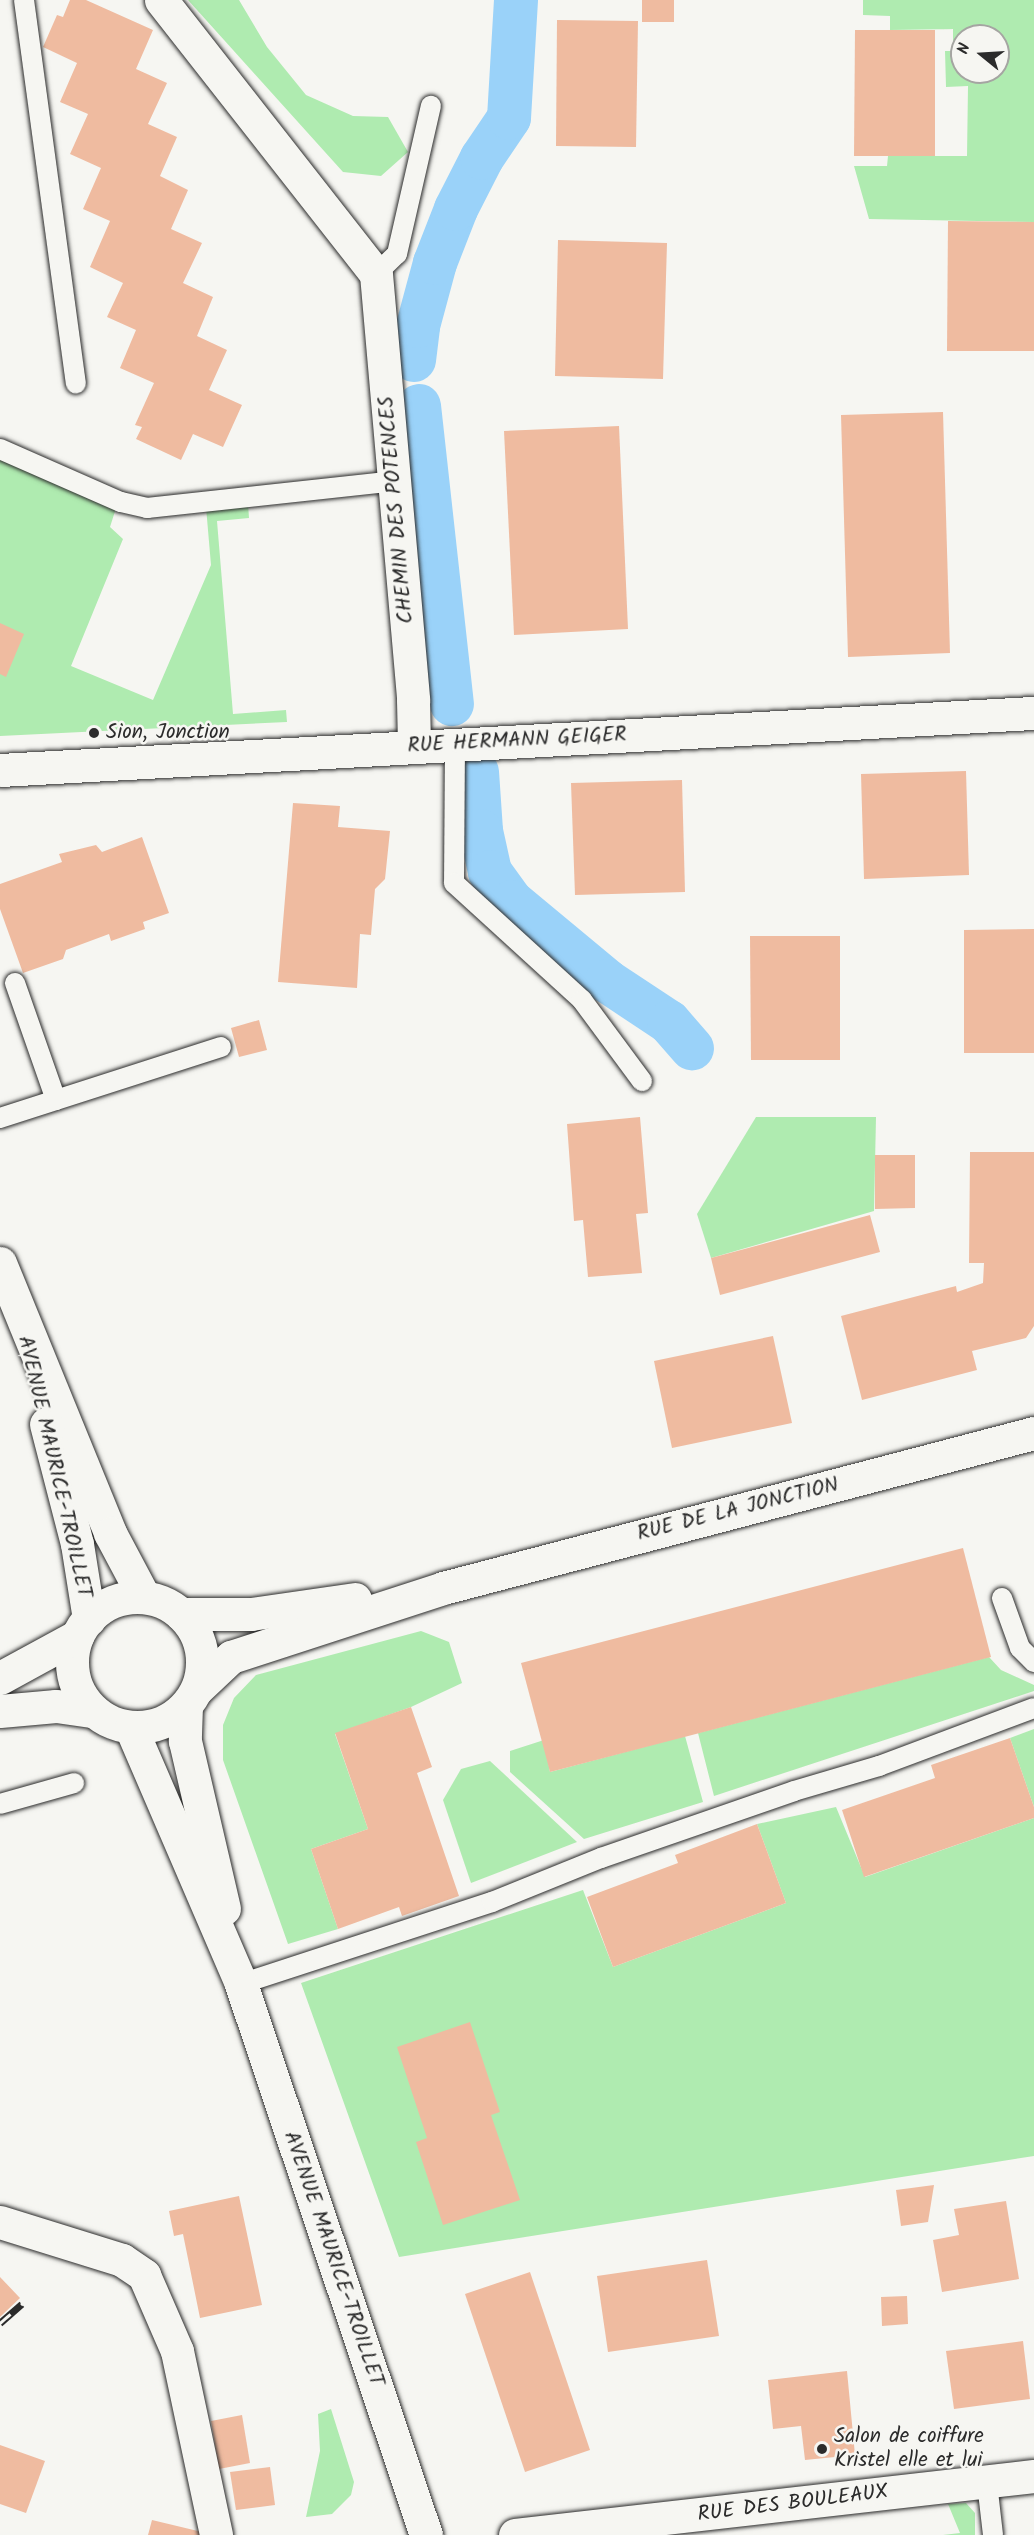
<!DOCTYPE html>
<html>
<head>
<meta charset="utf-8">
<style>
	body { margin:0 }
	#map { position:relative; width:1034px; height:2535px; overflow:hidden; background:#f6f6f2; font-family:Kalam,sans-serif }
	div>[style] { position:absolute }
	.green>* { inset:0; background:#afebb0 }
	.canal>* { height:44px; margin:-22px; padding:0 22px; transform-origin:22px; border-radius:22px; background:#9ad2f9 }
	.building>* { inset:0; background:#efbba0 }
	.roads { filter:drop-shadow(0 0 2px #2b2b2b) drop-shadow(0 0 2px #2b2b2b) }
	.service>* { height:20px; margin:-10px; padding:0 10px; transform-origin:10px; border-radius:10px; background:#f6f6f2 }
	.minor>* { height:33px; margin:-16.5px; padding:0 16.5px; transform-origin:16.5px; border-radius:16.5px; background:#f6f6f2 }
	.minor>.ring { margin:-16.5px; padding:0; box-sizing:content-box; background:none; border:33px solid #f6f6f2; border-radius:50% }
	.rail>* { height:7px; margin-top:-3.5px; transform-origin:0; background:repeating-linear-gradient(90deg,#f6f6f2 0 14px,#2b2b2b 0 28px); box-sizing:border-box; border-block:2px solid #2b2b2b }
	.dots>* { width:16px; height:16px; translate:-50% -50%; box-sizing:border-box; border:3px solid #f6f6f2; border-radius:50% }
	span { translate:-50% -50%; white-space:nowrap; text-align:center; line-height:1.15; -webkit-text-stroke:5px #f6f6f2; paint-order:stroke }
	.street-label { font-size:21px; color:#2b2b2b }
	.poi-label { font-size:21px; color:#2b2b2b }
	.left { translate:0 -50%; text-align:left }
	.north { position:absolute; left:950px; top:24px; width:60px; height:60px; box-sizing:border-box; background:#f6f6f2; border:2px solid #a5a5a2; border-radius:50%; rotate:288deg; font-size:16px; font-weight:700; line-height:24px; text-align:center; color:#2b2b2b }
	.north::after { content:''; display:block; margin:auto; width:21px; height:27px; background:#2b2b2b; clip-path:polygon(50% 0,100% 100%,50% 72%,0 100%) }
</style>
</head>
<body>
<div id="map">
	<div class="green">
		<i style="clip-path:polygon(188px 0,239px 0,267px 47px,306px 95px,353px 116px,388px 117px,408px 152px,381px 176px,343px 172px)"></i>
		<i style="clip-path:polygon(evenodd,863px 0,1034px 0,1034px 222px,869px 219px,854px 166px,887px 166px,888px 156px,967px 156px,968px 86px,946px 87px,945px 51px,953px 51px,953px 29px,890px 30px,890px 16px,863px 15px,863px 0,962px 36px,998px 36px,998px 72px,962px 72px,962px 36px)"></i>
		<i style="clip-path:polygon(0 455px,117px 505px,110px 527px,123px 539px,71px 666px,153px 700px,211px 565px,206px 507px,248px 503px,249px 518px,217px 521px,233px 714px,286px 710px,287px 722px,0 736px)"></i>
		<i style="clip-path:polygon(756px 1117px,876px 1117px,874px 1211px,711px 1258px,697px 1214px)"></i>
		<i style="clip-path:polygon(421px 1631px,449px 1642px,462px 1683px,411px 1707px,335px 1734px,368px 1829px,311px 1849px,338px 1929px,288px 1944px,223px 1760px,223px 1725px,234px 1698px,256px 1675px)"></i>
		<i style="clip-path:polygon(989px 1657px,1001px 1670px,1034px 1685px,1034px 1691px,714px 1796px,698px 1733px)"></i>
		<i style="clip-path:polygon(1034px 1729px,1034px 1807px,1010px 1738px)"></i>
		<i style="clip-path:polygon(685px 1736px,703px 1802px,584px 1839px,510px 1772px,510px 1751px,544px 1740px,550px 1772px)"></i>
		<i style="clip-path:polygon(490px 1761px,577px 1842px,471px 1883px,443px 1800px,461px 1769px)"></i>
		<i style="clip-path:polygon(836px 1807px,865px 1877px,1034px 1818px,1034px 2156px,399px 2257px,301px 1983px,583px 1890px,613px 1967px,786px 1903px,757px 1824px)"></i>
		<i style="clip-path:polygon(331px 2409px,354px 2482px,351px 2495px,332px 2514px,306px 2517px,320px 2451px,318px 2414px)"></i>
		<i style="clip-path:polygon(966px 2503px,975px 2513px,975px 2535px,943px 2535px,960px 2533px,948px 2504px)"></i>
	</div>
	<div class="canal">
		<i style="left:414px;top:360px;width:34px;rotate:-83deg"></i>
		<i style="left:418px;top:326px;width:65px;rotate:-74.9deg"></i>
		<i style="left:435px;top:263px;width:58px;rotate:-68.7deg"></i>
		<i style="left:456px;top:209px;width:57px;rotate:-63deg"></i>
		<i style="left:482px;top:158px;width:48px;rotate:-56deg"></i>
		<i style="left:509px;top:118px;width:118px;rotate:-86.6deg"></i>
		<i style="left:419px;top:406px;width:300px;rotate:83.7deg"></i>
		<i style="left:477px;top:772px;width:59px;rotate:86.1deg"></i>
		<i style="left:481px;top:831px;width:42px;rotate:77.6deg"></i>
		<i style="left:490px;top:872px;width:37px;rotate:54deg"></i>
		<i style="left:512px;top:902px;width:124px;rotate:39.7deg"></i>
		<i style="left:607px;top:981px;width:74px;rotate:33.5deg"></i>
		<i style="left:669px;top:1022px;width:35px;rotate:49deg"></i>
	</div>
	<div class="building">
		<i style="clip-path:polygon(70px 0,86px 0,153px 30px,136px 69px,167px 83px,148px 124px,177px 137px,160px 176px,188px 190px,171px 229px,202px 243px,183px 283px,213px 297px,197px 336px,227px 350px,209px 390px,242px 405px,223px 447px,193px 434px,181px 460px,136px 439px,142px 427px,135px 425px,154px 383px,120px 368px,136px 330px,107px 317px,123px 283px,90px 267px,110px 221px,83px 209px,101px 168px,70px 154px,88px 114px,60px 102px,77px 63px,43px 47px,57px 15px,63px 17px)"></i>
		<i style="clip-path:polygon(642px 0,674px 0,674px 22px,642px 22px)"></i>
		<i style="clip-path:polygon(557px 20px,638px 21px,636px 147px,556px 146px)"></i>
		<i style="clip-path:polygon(855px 30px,935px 30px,935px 156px,854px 156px)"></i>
		<i style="clip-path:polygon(948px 221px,1034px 222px,1034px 351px,947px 351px)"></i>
		<i style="clip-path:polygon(558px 240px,667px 243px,663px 379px,555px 376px)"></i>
		<i style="clip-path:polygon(943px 412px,950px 653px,848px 657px,841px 415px)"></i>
		<i style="clip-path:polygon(619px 426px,628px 629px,514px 635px,504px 431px)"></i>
		<i style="clip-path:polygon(0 623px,24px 634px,6px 677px,0 674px)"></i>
		<i style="clip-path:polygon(966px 771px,969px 875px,864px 879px,861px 774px)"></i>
		<i style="clip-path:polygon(682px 780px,685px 892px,575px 895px,571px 783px)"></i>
		<i style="clip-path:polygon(293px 803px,340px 806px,338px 827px,390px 831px,385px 879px,375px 889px,371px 935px,360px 934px,357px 988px,278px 982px)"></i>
		<i style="clip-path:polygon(142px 837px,169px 913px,143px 922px,145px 929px,111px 941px,109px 934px,66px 950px,63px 959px,23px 973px,0 909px,0 884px,62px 862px,59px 854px,96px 845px,102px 852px)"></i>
		<i style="clip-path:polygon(1034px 929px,1034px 1053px,964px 1053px,964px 930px)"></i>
		<i style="clip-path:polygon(750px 936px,840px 936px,840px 1060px,751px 1060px)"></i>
		<i style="clip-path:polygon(259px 1020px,267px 1050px,239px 1057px,231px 1028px)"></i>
		<i style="clip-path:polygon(640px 1117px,648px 1213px,636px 1214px,642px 1273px,588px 1277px,583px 1220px,574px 1221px,567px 1124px)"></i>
		<i style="clip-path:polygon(970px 1152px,1034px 1152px,1034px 1326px,1026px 1338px,972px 1351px,977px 1370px,862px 1400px,841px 1316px,956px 1286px,957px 1292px,983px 1283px,984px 1263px,969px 1263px)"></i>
		<i style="clip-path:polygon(875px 1155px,915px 1155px,915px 1208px,875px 1209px)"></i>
		<i style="clip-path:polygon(870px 1215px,880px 1252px,720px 1295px,711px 1258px)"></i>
		<i style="clip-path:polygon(773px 1336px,792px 1423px,672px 1448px,654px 1361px)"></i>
		<i style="clip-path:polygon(963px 1548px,991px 1657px,550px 1772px,521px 1663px)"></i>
		<i style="clip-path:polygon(411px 1707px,432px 1767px,417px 1773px,459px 1896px,402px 1916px,399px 1907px,338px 1929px,311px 1849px,368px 1829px,335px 1733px)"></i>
		<i style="clip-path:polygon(1010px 1738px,1034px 1807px,1034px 1818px,864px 1877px,842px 1810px,935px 1778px,931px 1765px)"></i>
		<i style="clip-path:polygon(757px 1824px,786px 1903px,613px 1967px,587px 1897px,678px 1863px,675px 1855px)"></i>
		<i style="clip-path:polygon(470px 2022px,500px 2112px,491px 2115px,520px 2200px,443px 2225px,416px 2142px,427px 2138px,397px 2047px)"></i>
		<i style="clip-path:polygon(934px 2185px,928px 2222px,901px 2226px,896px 2190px)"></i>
		<i style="clip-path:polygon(239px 2196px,262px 2305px,200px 2318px,183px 2234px,174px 2236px,169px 2211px)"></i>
		<i style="clip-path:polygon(1006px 2201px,1019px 2279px,942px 2292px,933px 2240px,959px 2235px,954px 2209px)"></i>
		<i style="clip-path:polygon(707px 2260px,719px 2336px,608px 2352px,597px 2276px)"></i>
		<i style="clip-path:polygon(530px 2272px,590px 2450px,525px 2472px,465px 2294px)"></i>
		<i style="clip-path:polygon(0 2277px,20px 2298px,0 2317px)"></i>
		<i style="clip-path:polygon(907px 2296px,908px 2324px,882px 2326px,881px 2297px)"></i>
		<i style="clip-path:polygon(1023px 2341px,1030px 2399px,954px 2409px,946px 2351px)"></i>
		<i style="clip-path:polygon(847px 2371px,855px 2455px,805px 2460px,801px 2426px,773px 2429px,768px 2380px)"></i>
		<i style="clip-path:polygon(242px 2415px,250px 2463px,219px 2469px,211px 2421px)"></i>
		<i style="clip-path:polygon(0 2445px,45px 2461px,26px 2513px,0 2504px)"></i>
		<i style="clip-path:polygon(270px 2467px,275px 2505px,236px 2510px,230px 2472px)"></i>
		<i style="clip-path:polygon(152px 2520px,202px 2532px,202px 2535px,148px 2535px)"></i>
	</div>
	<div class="roads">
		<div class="service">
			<i style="left:24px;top:0;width:387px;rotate:82.3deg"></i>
			<i style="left:376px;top:274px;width:29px;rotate:-44deg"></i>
			<i style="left:397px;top:254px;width:152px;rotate:-77.1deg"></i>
			<i style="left:0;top:449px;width:132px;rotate:23.7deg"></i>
			<i style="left:121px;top:502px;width:27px;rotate:13deg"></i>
			<i style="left:147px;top:508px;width:248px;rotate:-6.2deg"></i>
			<i style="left:455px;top:743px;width:140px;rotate:90.4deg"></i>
			<i style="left:454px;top:883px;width:173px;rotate:42.4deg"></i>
			<i style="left:582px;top:1000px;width:101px;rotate:53.5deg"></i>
			<i style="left:15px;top:983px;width:124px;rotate:70.7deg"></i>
			<i style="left:0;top:1118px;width:232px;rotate:-17.8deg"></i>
			<i style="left:1002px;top:1598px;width:53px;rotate:70.2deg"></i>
			<i style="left:1020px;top:1648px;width:20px;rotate:45deg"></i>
			<i style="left:0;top:1804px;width:77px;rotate:-15.8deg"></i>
			<i style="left:241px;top:1984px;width:264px;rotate:-18.1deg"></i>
			<i style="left:492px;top:1902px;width:118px;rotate:-22deg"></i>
			<i style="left:601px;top:1858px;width:204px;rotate:-19.1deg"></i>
			<i style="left:794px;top:1791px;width:89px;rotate:-16.4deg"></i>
			<i style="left:879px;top:1766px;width:165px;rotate:-20.5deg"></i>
			<i style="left:987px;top:2483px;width:52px;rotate:83.4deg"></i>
		</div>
		<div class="minor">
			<i style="left:161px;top:0;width:348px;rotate:51.9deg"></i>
			<i style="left:376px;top:274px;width:428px;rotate:85deg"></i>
			<i style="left:413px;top:700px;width:45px;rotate:88.7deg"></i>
			<i style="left:0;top:770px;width:1036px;rotate:-3.16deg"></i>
			<i style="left:0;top:1263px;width:292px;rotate:67.8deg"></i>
			<i style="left:110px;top:1533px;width:72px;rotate:62deg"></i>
			<i style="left:46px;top:1424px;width:124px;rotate:75.5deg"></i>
			<i style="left:77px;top:1544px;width:76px;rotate:80.9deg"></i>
			<i class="ring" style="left:72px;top:1597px;width:97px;height:97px"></i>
			<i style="left:181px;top:1614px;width:70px"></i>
			<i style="left:251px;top:1614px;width:105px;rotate:-8.2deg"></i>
			<i style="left:0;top:1678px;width:88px;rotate:-28.6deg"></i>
			<i style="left:197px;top:1689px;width:47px;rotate:-43.3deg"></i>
			<i style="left:231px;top:1657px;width:223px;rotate:-18deg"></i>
			<i style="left:443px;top:1588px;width:611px;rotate:-14.7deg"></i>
			<i style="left:186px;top:1706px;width:35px;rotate:92deg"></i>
			<i style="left:185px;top:1741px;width:172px;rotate:76.9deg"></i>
			<i style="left:0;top:1711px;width:56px;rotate:-5.1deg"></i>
			<i style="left:56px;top:1706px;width:37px;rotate:8deg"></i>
			<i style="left:131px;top:1728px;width:279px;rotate:66.7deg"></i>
			<i style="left:241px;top:1984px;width:581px;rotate:71.44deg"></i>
			<i style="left:0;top:2222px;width:128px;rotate:17.3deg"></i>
			<i style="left:122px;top:2260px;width:27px;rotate:34deg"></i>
			<i style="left:144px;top:2275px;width:83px;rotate:66.5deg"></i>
			<i style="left:177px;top:2351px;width:188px;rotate:78deg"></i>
			<i style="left:515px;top:2535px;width:522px;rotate:-6.49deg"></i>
		</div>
	</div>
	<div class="rail">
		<i style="left:0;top:2323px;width:29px;rotate:-41deg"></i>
	</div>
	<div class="dots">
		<i style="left:94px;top:733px;background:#2b2b2b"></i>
		<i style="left:822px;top:2449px;background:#2b2b2b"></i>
	</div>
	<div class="street-label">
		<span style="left:397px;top:510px;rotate:-95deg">CHEMIN DES POTENCES</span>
		<span style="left:517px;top:741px;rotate:-3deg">RUE HERMANN GEIGER</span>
		<span style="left:54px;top:1467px;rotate:77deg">AVENUE MAURICE-TROILLET</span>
		<span style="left:738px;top:1510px;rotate:-14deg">RUE DE LA JONCTION</span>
		<span style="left:333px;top:2259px;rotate:71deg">AVENUE MAURICE-TROILLET</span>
		<span style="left:793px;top:2504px;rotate:-7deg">RUE DES BOULEAUX</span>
	</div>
	<div class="poi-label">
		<span class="left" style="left:106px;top:733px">Sion, Jonction</span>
		<span class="left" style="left:834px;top:2449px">Salon de coiffure<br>Kristel elle et lui</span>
	</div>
	<div class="north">N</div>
</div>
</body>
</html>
